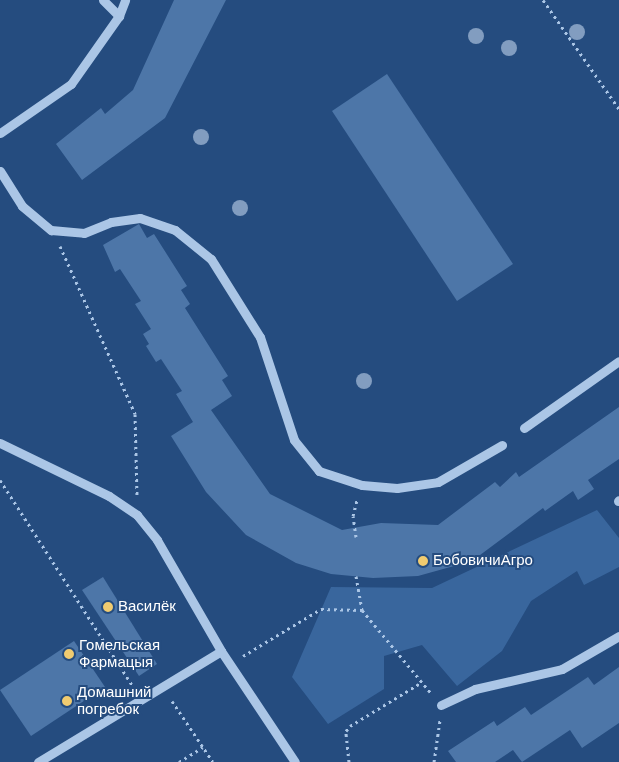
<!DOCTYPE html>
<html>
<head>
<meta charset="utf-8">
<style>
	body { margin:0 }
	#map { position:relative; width:619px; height:762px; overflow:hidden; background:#254c7f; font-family:"DM Sans",sans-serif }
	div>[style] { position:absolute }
	.green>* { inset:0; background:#39669d }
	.building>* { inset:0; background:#4d76a8 }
	.path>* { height:3px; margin-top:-1.5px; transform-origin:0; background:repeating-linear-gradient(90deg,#abc6e6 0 2.5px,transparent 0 6.5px) }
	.minor>* { height:9px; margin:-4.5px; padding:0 4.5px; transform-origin:4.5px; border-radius:4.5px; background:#abc6e6 }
	.trees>* { width:16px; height:16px; margin:-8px; border-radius:50%; background:#829dc0 }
	.dots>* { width:14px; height:14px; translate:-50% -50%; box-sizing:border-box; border:2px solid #254c7f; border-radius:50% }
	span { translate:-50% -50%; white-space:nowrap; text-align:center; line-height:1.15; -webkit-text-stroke:4px #254c7f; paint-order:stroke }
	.poi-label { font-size:15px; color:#fff }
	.left { translate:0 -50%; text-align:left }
</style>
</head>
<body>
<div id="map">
	<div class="green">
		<i style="clip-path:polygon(597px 510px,619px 538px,619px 567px,584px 585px,577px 571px,531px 601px,502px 651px,457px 686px,422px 645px,384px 656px,384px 689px,328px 724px,292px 677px,331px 587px,432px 588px)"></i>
	</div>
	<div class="building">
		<i style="clip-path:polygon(174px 0,226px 0,165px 118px,82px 180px,56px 144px,101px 108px,105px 114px,133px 90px)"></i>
		<i style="clip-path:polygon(387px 74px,513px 264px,457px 301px,332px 111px)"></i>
		<i style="clip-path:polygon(139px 224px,147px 238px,154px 234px,187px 286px,181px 290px,190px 304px,185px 308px,228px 376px,222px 380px,232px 396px,211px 410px,270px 494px,342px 530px,381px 523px,438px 525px,495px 482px,500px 487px,516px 472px,519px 477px,619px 407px,619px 459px,588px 480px,594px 489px,578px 500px,573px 491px,545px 511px,543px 508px,472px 561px,418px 576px,373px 578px,331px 574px,296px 563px,246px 535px,206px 492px,171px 436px,193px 422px,176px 394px,182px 391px,161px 359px,156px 362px,146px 346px,149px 344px,143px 334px,151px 329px,135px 304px,141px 301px,120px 269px,115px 272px,103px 245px)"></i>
		<i style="clip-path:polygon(103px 577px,157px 664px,139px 676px,82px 590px)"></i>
		<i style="clip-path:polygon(74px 641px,105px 687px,31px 736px,0 690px)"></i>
		<i style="clip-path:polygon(619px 667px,619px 723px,582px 748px,570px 730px,522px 762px,513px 750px,495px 762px,456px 762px,448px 751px,494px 721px,497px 726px,525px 707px,531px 715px,588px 677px,594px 685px)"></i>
	</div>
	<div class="path">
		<i style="left:543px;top:0;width:133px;rotate:55.1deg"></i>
		<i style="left:60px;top:246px;width:184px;rotate:65.9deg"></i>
		<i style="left:135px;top:414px;width:82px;rotate:88.6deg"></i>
		<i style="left:0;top:480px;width:245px;rotate:57.2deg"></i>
		<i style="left:356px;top:537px;width:21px;rotate:-98deg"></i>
		<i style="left:353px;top:516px;width:16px;rotate:-76deg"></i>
		<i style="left:356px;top:576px;width:35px;rotate:80deg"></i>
		<i style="left:362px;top:610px;width:108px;rotate:50.3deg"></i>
		<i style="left:243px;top:656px;width:91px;rotate:-31.1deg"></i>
		<i style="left:321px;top:609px;width:41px;rotate:1.4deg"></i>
		<i style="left:172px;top:701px;width:73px;rotate:56.1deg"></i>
		<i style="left:179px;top:762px;width:28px;rotate:-32deg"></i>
		<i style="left:349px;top:762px;width:31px;rotate:-96deg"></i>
		<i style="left:346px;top:731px;width:6px;rotate:-51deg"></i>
		<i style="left:350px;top:726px;width:84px;rotate:-31.4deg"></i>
		<i style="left:434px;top:762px;width:42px;rotate:-81.9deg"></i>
	</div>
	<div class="minor">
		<i style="left:103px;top:0;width:23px;rotate:45deg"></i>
		<i style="left:0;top:133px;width:86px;rotate:-34.6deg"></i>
		<i style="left:71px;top:84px;width:83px;rotate:-54.8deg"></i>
		<i style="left:119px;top:16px;width:17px;rotate:-69deg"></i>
		<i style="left:0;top:171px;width:41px;rotate:57.8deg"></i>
		<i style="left:22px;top:206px;width:38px;rotate:40deg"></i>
		<i style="left:51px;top:230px;width:33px;rotate:5deg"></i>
		<i style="left:84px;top:233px;width:29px;rotate:-22deg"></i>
		<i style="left:111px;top:222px;width:29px;rotate:-8deg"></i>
		<i style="left:140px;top:218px;width:37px;rotate:19deg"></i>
		<i style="left:175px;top:230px;width:46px;rotate:38.9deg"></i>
		<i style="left:211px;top:259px;width:92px;rotate:57.9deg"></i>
		<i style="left:260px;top:337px;width:108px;rotate:71.7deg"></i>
		<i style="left:294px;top:440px;width:40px;rotate:51deg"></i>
		<i style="left:319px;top:471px;width:45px;rotate:18deg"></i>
		<i style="left:362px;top:485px;width:35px;rotate:5deg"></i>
		<i style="left:397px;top:488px;width:41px;rotate:-8.3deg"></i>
		<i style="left:438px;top:482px;width:74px;rotate:-30deg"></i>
		<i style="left:524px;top:428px;width:116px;rotate:-35.2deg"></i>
		<i style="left:0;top:443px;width:121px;rotate:25.9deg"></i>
		<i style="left:109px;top:496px;width:34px;rotate:34deg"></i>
		<i style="left:137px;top:515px;width:32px;rotate:51deg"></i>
		<i style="left:157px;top:540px;width:128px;rotate:60deg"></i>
		<i style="left:221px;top:651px;width:133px;rotate:56.3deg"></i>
		<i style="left:618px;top:501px;width:1px;rotate:-45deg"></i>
		<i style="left:441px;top:705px;width:38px;rotate:-25deg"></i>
		<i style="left:475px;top:689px;width:89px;rotate:-12.9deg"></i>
		<i style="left:562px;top:669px;width:66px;rotate:-30.1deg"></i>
		<i style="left:38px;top:762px;width:214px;rotate:-31.2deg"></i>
	</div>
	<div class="trees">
		<i style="left:577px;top:32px"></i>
		<i style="left:476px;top:36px"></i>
		<i style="left:509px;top:48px"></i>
		<i style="left:201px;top:137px"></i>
		<i style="left:240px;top:208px"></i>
		<i style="left:364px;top:381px"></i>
	</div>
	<div class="dots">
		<i style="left:423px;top:561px;background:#f0cb70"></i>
		<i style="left:108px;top:607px;background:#f0cb70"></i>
		<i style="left:69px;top:654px;background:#f0cb70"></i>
		<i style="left:67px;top:701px;background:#f0cb70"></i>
	</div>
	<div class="poi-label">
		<span class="left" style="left:433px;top:561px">БобовичиАгро</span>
		<span class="left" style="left:118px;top:607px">Василёк</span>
		<span class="left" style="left:79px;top:654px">Гомельская<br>Фармацыя</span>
		<span class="left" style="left:77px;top:701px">Домашний<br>погребок</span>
	</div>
</div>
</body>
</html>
